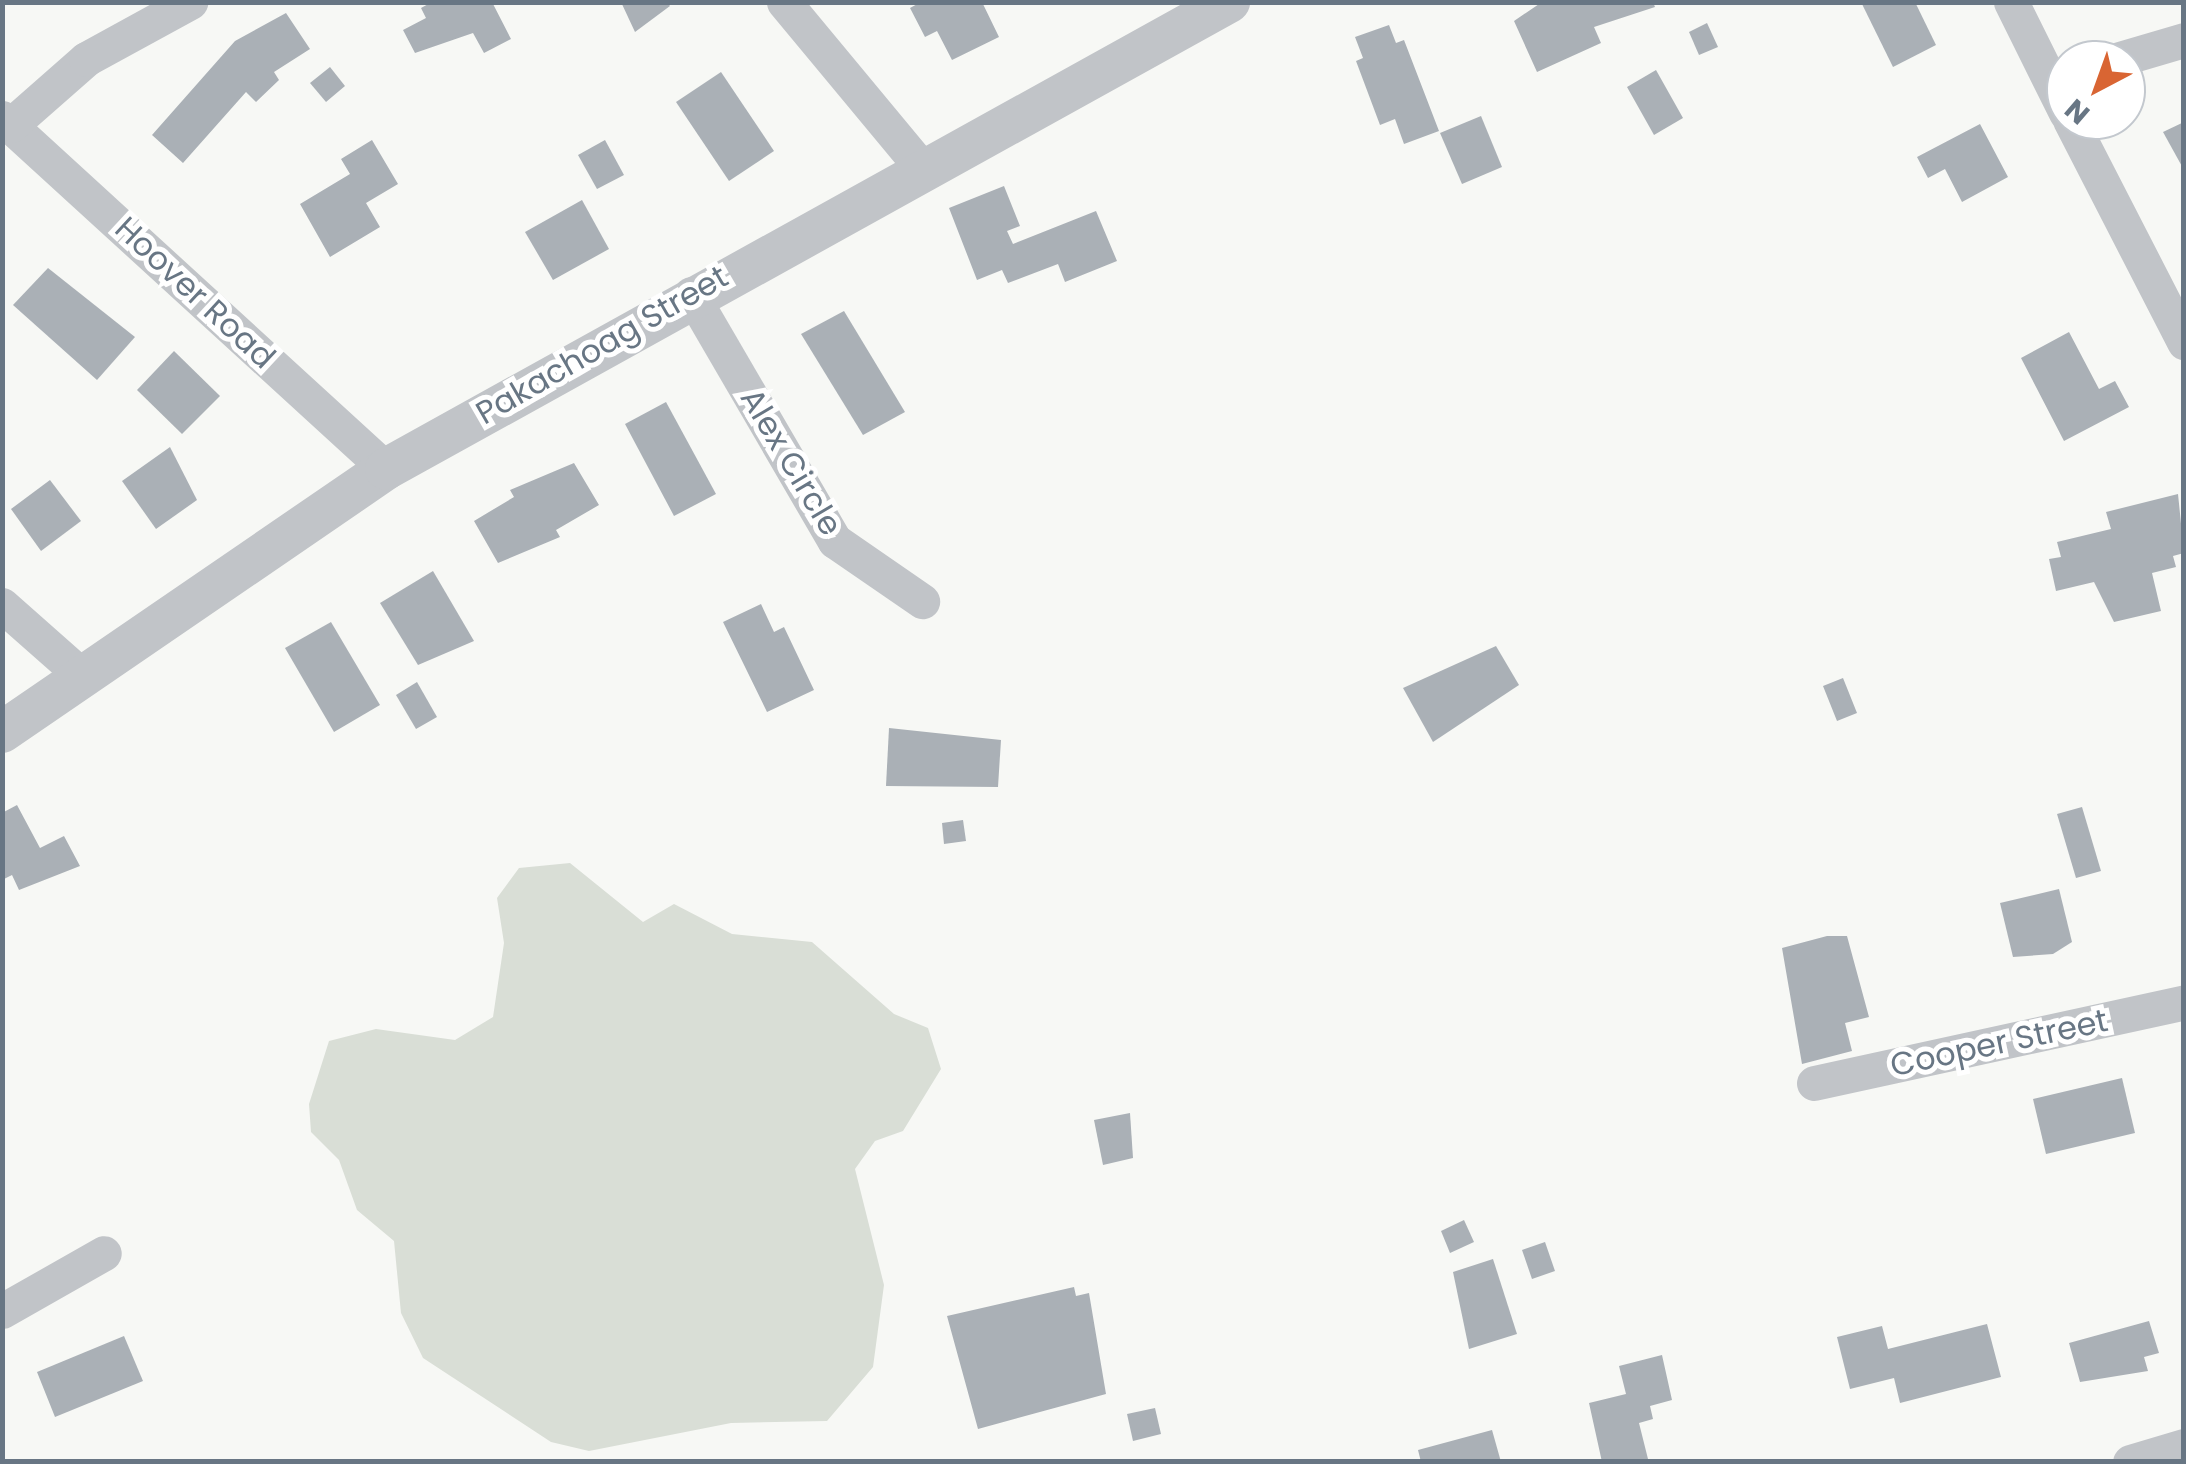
<!DOCTYPE html>
<html>
<head>
<meta charset="utf-8">
<style>
	body { margin:0 }
	#map { position:relative; width:2186px; height:1464px; overflow:hidden; background:#f7f8f5; font-family:Poppins,sans-serif }
	div>[style] { position:absolute }
	.green>* { inset:0; background:#d9ded6 }
	.building>* { inset:0; background:#aab0b6 }
	.minor>* { height:35px; margin:-17.5px; padding:0 17.5px; transform-origin:17.5px; border-radius:17.5px; background:#c1c4c8 }
	.tertiary>* { height:42px; margin:-21px; padding:0 21px; transform-origin:21px; border-radius:21px; background:#c1c4c8 }
	span { translate:-50% -50%; white-space:nowrap; text-align:center; line-height:1.15; -webkit-text-stroke:10px #fff; paint-order:stroke }
	.street-label { font-size:32px; color:#687684 }
	.frame { position:absolute; inset:0; border:5px solid #687684; pointer-events:none }
	.north { position:absolute; left:2046px; top:40px; width:100px; height:100px; box-sizing:border-box; background:#fff; border:2px solid #c3c8ce; border-radius:50%; rotate:221deg; font-size:28px; font-weight:700; line-height:40px; text-align:center; color:#687684 }
	.north::after { content:''; display:block; margin:auto; width:35px; height:45px; background:#d96533; clip-path:polygon(50% 0,100% 100%,50% 72%,0 100%) }
</style>
</head>
<body>
<div id="map">
	<div class="green">
		<i style="clip-path:polygon(570px 863px,643px 922px,674px 904px,732px 934px,812px 942px,894px 1014px,928px 1028px,941px 1069px,903px 1131px,875px 1141px,855px 1169px,884px 1285px,873px 1367px,827px 1421px,731px 1423px,589px 1451px,551px 1442px,423px 1358px,401px 1313px,394px 1241px,357px 1210px,339px 1160px,311px 1132px,309px 1104px,329px 1041px,376px 1029px,455px 1040px,493px 1017px,504px 943px,497px 898px,519px 868px)"></i>
	</div>
	<div class="building">
		<i style="clip-path:polygon(432px 2px,492px 2px,511px 39px,484px 53px,473px 33px,415px 53px,403px 30px,426px 18px,421px 8px)"></i>
		<i style="clip-path:polygon(621px 2px,667px 2px,670px 6px,635px 32px)"></i>
		<i style="clip-path:polygon(921px 2px,982px 2px,999px 37px,952px 60px,937px 31px,925px 37px,910px 8px)"></i>
		<i style="clip-path:polygon(1542px 2px,1653px 2px,1655px 7px,1594px 27px,1601px 43px,1537px 72px,1514px 21px)"></i>
		<i style="clip-path:polygon(1861px 2px,1915px 2px,1936px 45px,1893px 67px)"></i>
		<i style="clip-path:polygon(286px 13px,310px 49px,274px 72px,279px 80px,256px 102px,246px 92px,183px 163px,152px 135px,235px 41px)"></i>
		<i style="clip-path:polygon(1707px 23px,1718px 47px,1699px 55px,1689px 32px)"></i>
		<i style="clip-path:polygon(1389px 25px,1396px 43px,1404px 40px,1439px 131px,1404px 144px,1395px 119px,1380px 125px,1356px 61px,1363px 58px,1355px 37px)"></i>
		<i style="clip-path:polygon(330px 67px,345px 86px,326px 102px,310px 83px)"></i>
		<i style="clip-path:polygon(1656px 70px,1683px 118px,1654px 135px,1627px 87px)"></i>
		<i style="clip-path:polygon(721px 72px,774px 151px,729px 181px,676px 102px)"></i>
		<i style="clip-path:polygon(1481px 116px,1502px 167px,1462px 184px,1440px 133px)"></i>
		<i style="clip-path:polygon(2184px 122px,2184px 170px,2163px 132px)"></i>
		<i style="clip-path:polygon(1980px 124px,2008px 177px,1962px 202px,1945px 169px,1928px 178px,1917px 157px)"></i>
		<i style="clip-path:polygon(372px 140px,398px 184px,366px 203px,380px 227px,330px 257px,300px 204px,350px 174px,341px 159px)"></i>
		<i style="clip-path:polygon(605px 140px,624px 175px,597px 189px,578px 155px)"></i>
		<i style="clip-path:polygon(1004px 186px,1020px 226px,1007px 231px,1013px 244px,1096px 211px,1117px 261px,1065px 282px,1058px 264px,1008px 283px,1002px 270px,977px 280px,949px 208px)"></i>
		<i style="clip-path:polygon(582px 200px,609px 249px,553px 280px,525px 232px)"></i>
		<i style="clip-path:polygon(48px 268px,135px 337px,97px 380px,13px 305px)"></i>
		<i style="clip-path:polygon(844px 311px,905px 412px,863px 435px,801px 334px)"></i>
		<i style="clip-path:polygon(2069px 332px,2099px 389px,2115px 381px,2129px 407px,2064px 441px,2021px 358px)"></i>
		<i style="clip-path:polygon(174px 351px,220px 396px,182px 434px,137px 390px)"></i>
		<i style="clip-path:polygon(666px 402px,716px 494px,674px 516px,625px 424px)"></i>
		<i style="clip-path:polygon(170px 447px,197px 500px,156px 529px,122px 481px)"></i>
		<i style="clip-path:polygon(574px 463px,599px 505px,556px 530px,560px 537px,498px 563px,474px 521px,514px 497px,510px 490px)"></i>
		<i style="clip-path:polygon(50px 480px,81px 521px,41px 551px,11px 509px)"></i>
		<i style="clip-path:polygon(2178px 494px,2184px 553px,2173px 556px,2176px 567px,2152px 573px,2161px 611px,2114px 622px,2094px 582px,2056px 591px,2049px 559px,2061px 557px,2057px 542px,2111px 529px,2106px 512px)"></i>
		<i style="clip-path:polygon(433px 571px,474px 641px,418px 665px,380px 603px)"></i>
		<i style="clip-path:polygon(761px 604px,774px 632px,784px 627px,814px 690px,767px 712px,723px 622px)"></i>
		<i style="clip-path:polygon(331px 622px,380px 705px,334px 732px,285px 648px)"></i>
		<i style="clip-path:polygon(1496px 646px,1519px 685px,1433px 742px,1403px 688px)"></i>
		<i style="clip-path:polygon(1843px 678px,1857px 713px,1837px 721px,1823px 686px)"></i>
		<i style="clip-path:polygon(417px 682px,437px 717px,416px 729px,396px 695px)"></i>
		<i style="clip-path:polygon(889px 728px,1001px 740px,998px 787px,886px 786px)"></i>
		<i style="clip-path:polygon(17px 805px,40px 848px,64px 836px,80px 866px,19px 890px,12px 875px,2px 880px,2px 813px)"></i>
		<i style="clip-path:polygon(2082px 807px,2101px 871px,2076px 878px,2057px 814px)"></i>
		<i style="clip-path:polygon(963px 820px,966px 841px,944px 844px,942px 823px)"></i>
		<i style="clip-path:polygon(2059px 889px,2072px 942px,2053px 954px,2013px 957px,2000px 903px)"></i>
		<i style="clip-path:polygon(1827px 936px,1847px 936px,1869px 1017px,1845px 1023px,1852px 1051px,1802px 1064px,1782px 948px)"></i>
		<i style="clip-path:polygon(2122px 1078px,2135px 1133px,2046px 1154px,2033px 1099px)"></i>
		<i style="clip-path:polygon(1130px 1113px,1133px 1158px,1103px 1165px,1094px 1120px)"></i>
		<i style="clip-path:polygon(1464px 1220px,1474px 1242px,1450px 1253px,1441px 1231px)"></i>
		<i style="clip-path:polygon(1545px 1242px,1555px 1271px,1532px 1279px,1522px 1250px)"></i>
		<i style="clip-path:polygon(1493px 1259px,1517px 1334px,1469px 1349px,1453px 1272px)"></i>
		<i style="clip-path:polygon(1074px 1287px,1076px 1296px,1089px 1293px,1106px 1394px,978px 1429px,947px 1316px)"></i>
		<i style="clip-path:polygon(2149px 1321px,2159px 1353px,2144px 1357px,2148px 1371px,2080px 1382px,2069px 1343px)"></i>
		<i style="clip-path:polygon(1987px 1324px,2001px 1377px,1900px 1403px,1894px 1378px,1850px 1389px,1837px 1337px,1882px 1326px,1888px 1349px)"></i>
		<i style="clip-path:polygon(124px 1336px,143px 1381px,55px 1417px,37px 1372px)"></i>
		<i style="clip-path:polygon(1662px 1355px,1672px 1400px,1650px 1406px,1653px 1419px,1639px 1423px,1648px 1459px,1602px 1462px,1589px 1403px,1626px 1394px,1619px 1366px)"></i>
		<i style="clip-path:polygon(1155px 1408px,1161px 1434px,1133px 1441px,1127px 1414px)"></i>
		<i style="clip-path:polygon(1492px 1430px,1501px 1462px,1421px 1462px,1418px 1450px)"></i>
	</div>
	<div class="minor">
		<i style="left:784px;top:2px;width:213px;rotate:50.3deg"></i>
		<i style="left:2011px;top:2px;width:124px;rotate:63.6deg"></i>
		<i style="left:2116px;top:60px;width:71px;rotate:-16.4deg"></i>
		<i style="left:2px;top:118px;width:520px;rotate:42.43deg"></i>
		<i style="left:2070px;top:120px;width:250px;rotate:62.8deg"></i>
		<i style="left:11px;top:125px;width:100px;rotate:-41.3deg"></i>
		<i style="left:86px;top:59px;width:119px;rotate:-28.7deg"></i>
		<i style="left:691px;top:294px;width:286px;rotate:59.8deg"></i>
		<i style="left:835px;top:541px;width:106px;rotate:34.6deg"></i>
		<i style="left:2px;top:605px;width:106px;rotate:41.5deg"></i>
		<i style="left:1814px;top:1083px;width:379px;rotate:-12.3deg"></i>
		<i style="left:2px;top:1311px;width:117px;rotate:-29.6deg"></i>
		<i style="left:2130px;top:1462px;width:56px;rotate:-16.5deg"></i>
	</div>
	<div class="tertiary">
		<i style="left:2px;top:732px;width:465px;rotate:-34.4deg"></i>
		<i style="left:386px;top:469px;width:964px;rotate:-28.99deg"></i>
	</div>
	<div class="street-label">
		<span style="left:195px;top:293px;rotate:43deg">Hoover Road</span>
		<span style="left:602px;top:345px;rotate:-30deg">Pakachoag Street</span>
		<span style="left:791px;top:462px;rotate:59deg">Alex Circle</span>
		<span style="left:1999px;top:1043px;rotate:-12deg">Cooper Street</span>
	</div>
	<div class="frame"></div>
	<div class="north">N</div>
</div>
</body>
</html>
